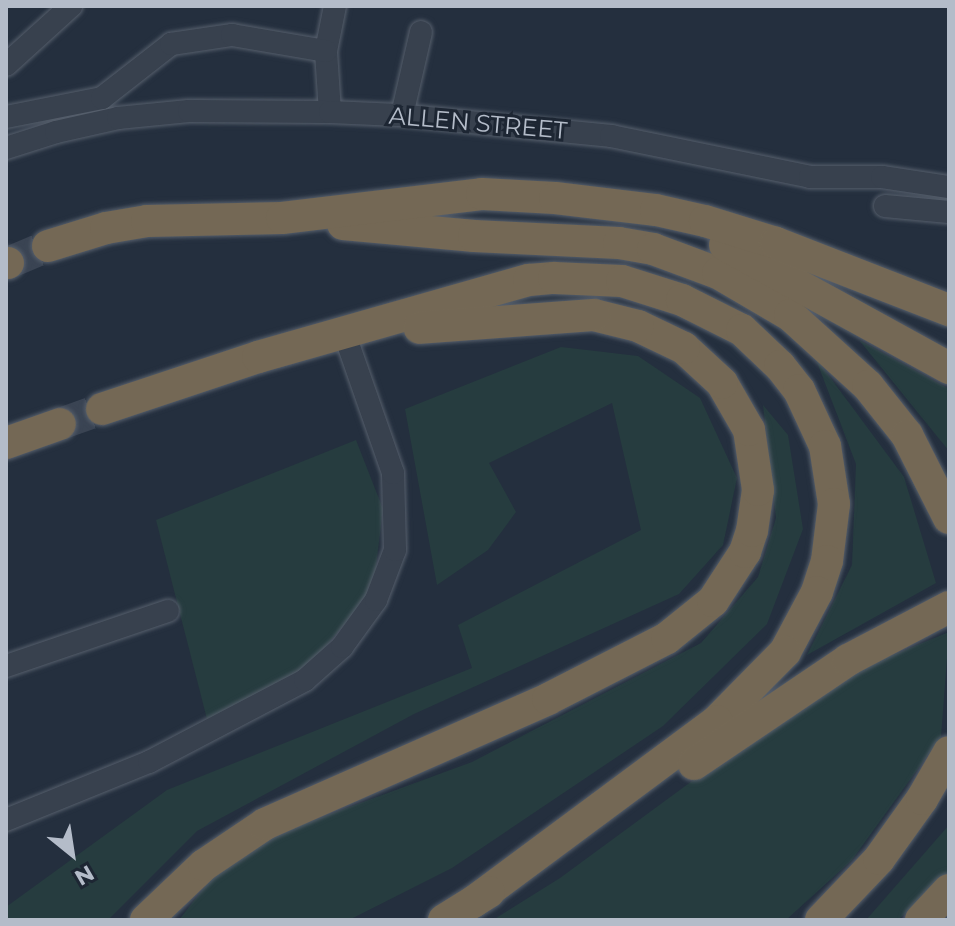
<!DOCTYPE html>
<html>
<head>
<meta charset="utf-8">
<style>
	body { margin:0 }
	#map { position:relative; width:955px; height:926px; overflow:hidden; background:#242f3e; font-family:Montserrat,sans-serif }
	div>[style] { position:absolute }
	.green>* { inset:0; background:#263c3f }
	.highway-tunnel>* { height:32px; margin-top:-16px; transform-origin:0; background:repeating-linear-gradient(90deg,#3a4453 0 32px,transparent 0 48px) }
	.roads { filter:drop-shadow(0 0 2px #565f6c) drop-shadow(0 0 2px #565f6c) }
	.minor>* { height:22px; margin:-11px; padding:0 11px; transform-origin:11px; border-radius:11px; background:#38414e }
	.highway>* { height:32px; margin:-16px; padding:0 16px; transform-origin:16px; border-radius:16px; background:#746855 }
	span { translate:-50% -50%; white-space:nowrap; text-align:center; line-height:1.15; -webkit-text-stroke:6px #1d2633; paint-order:stroke }
	.street-label { font-size:24px; color:#b4bcc9 }
	.frame { position:absolute; inset:0; border:8px solid #b4bcc9; pointer-events:none }
	.north { position:absolute; left:32px; top:814px; width:80px; height:80px; -webkit-text-stroke:6px #1d2633; paint-order:stroke; rotate:150deg; font-size:22px; font-weight:700; line-height:32px; text-align:center; color:#b4bcc9 }
	.north::after { content:''; display:block; margin:auto; width:28px; height:36px; background:#b4bcc9; clip-path:polygon(50% 0,100% 100%,50% 72%,0 100%) }
</style>
</head>
<body>
<div id="map">
	<div class="green">
		<i style="clip-path:polygon(859px 340px,949px 389px,949px 451px)"></i>
		<i style="clip-path:polygon(561px 347px,638px 356px,700px 398px,737px 478px,723px 545px,679px 594px,414px 714px,197px 831px,108px 920px,6px 920px,6px 907px,167px 790px,472px 668px,458px 625px,641px 530px,612px 403px,489px 463px,516px 512px,488px 550px,437px 585px,405px 409px)"></i>
		<i style="clip-path:polygon(815px 357px,904px 477px,936px 583px,807px 655px,852px 565px,856px 464px)"></i>
		<i style="clip-path:polygon(763px 405px,788px 435px,803px 529px,767px 624px,663px 726px,452px 868px,349px 920px,179px 920px,210px 880px,276px 834px,472px 762px,701px 643px,758px 577px,776px 518px)"></i>
		<i style="clip-path:polygon(356px 440px,383px 509px,373px 591px,302px 674px,208px 723px,156px 520px)"></i>
		<i style="clip-path:polygon(949px 632px,941px 737px,852px 860px,786px 920px,493px 920px,560px 878px,722px 759px,866px 666px)"></i>
		<i style="clip-path:polygon(949px 825px,949px 873px,898px 920px,866px 920px)"></i>
	</div>
	<div class="highway-tunnel">
		<i style="left:8px;top:263px;width:43px;rotate:-23deg"></i>
		<i style="left:60px;top:424px;width:45px;rotate:-19.7deg"></i>
	</div>
	<div class="roads">
		<div class="minor">
			<i style="left:6px;top:65px;width:88px;rotate:-42.2deg"></i>
			<i style="left:330px;top:112px;width:61px;rotate:-93.8deg"></i>
			<i style="left:326px;top:51px;width:46px;rotate:-78.7deg"></i>
			<i style="left:402px;top:115px;width:85px;rotate:-77.1deg"></i>
			<i style="left:6px;top:117px;width:98px;rotate:-11.2deg"></i>
			<i style="left:102px;top:98px;width:88px;rotate:-38deg"></i>
			<i style="left:171px;top:44px;width:62px;rotate:-8.4deg"></i>
			<i style="left:232px;top:35px;width:95px;rotate:9.7deg"></i>
			<i style="left:6px;top:148px;width:52px;rotate:-17.7deg"></i>
			<i style="left:56px;top:132px;width:64px;rotate:-12.7deg"></i>
			<i style="left:118px;top:118px;width:71px;rotate:-5.6deg"></i>
			<i style="left:189px;top:111px;width:141px;rotate:0.4deg"></i>
			<i style="left:330px;top:112px;width:68px;rotate:2.5deg"></i>
			<i style="left:398px;top:115px;width:214px;rotate:5.6deg"></i>
			<i style="left:611px;top:136px;width:203px;rotate:11.6deg"></i>
			<i style="left:810px;top:177px;width:72px"></i>
			<i style="left:882px;top:177px;width:68px;rotate:8.5deg"></i>
			<i style="left:885px;top:206px;width:64px;rotate:5.4deg"></i>
			<i style="left:6px;top:666px;width:171px;rotate:-18.8deg"></i>
			<i style="left:6px;top:820px;width:154px;rotate:-22.1deg"></i>
			<i style="left:149px;top:762px;width:176px;rotate:-27.7deg"></i>
			<i style="left:305px;top:680px;width:50px;rotate:-41.7deg"></i>
			<i style="left:342px;top:647px;width:58px;rotate:-54.1deg"></i>
			<i style="left:376px;top:600px;width:53px;rotate:-69.2deg"></i>
			<i style="left:395px;top:550px;width:77px;rotate:-91.5deg"></i>
			<i style="left:393px;top:473px;width:146px;rotate:-109.2deg"></i>
		</div>
		<div class="highway">
			<i style="left:343px;top:224px;width:132px;rotate:5.2deg"></i>
			<i style="left:474px;top:236px;width:145px;rotate:2.8deg"></i>
			<i style="left:619px;top:243px;width:35px;rotate:10deg"></i>
			<i style="left:653px;top:249px;width:69px;rotate:20.3deg"></i>
			<i style="left:718px;top:273px;width:83px;rotate:30.3deg"></i>
			<i style="left:790px;top:315px;width:105px;rotate:42.3deg"></i>
			<i style="left:868px;top:386px;width:63px;rotate:51.5deg"></i>
			<i style="left:907px;top:435px;width:93px;rotate:63.2deg"></i>
			<i style="left:725px;top:245px;width:256px;rotate:28.8deg"></i>
			<i style="left:48px;top:246px;width:61px;rotate:-17.2deg"></i>
			<i style="left:106px;top:228px;width:42px;rotate:-9.7deg"></i>
			<i style="left:147px;top:221px;width:135px;rotate:-1.3deg"></i>
			<i style="left:282px;top:218px;width:201px;rotate:-6.8deg"></i>
			<i style="left:482px;top:194px;width:73px;rotate:3.1deg"></i>
			<i style="left:555px;top:198px;width:102px;rotate:6.8deg"></i>
			<i style="left:656px;top:210px;width:50px;rotate:12.7deg"></i>
			<i style="left:705px;top:221px;width:74px;rotate:17.2deg"></i>
			<i style="left:776px;top:243px;width:186px;rotate:21.2deg"></i>
			<i style="left:6px;top:263px;width:2px"></i>
			<i style="left:102px;top:409px;width:164px;rotate:-18.4deg"></i>
			<i style="left:258px;top:357px;width:282px;rotate:-15.9deg"></i>
			<i style="left:529px;top:280px;width:25px;rotate:-5deg"></i>
			<i style="left:554px;top:278px;width:68px;rotate:2.5deg"></i>
			<i style="left:622px;top:281px;width:63px;rotate:17.6deg"></i>
			<i style="left:682px;top:300px;width:67px;rotate:26.6deg"></i>
			<i style="left:742px;top:330px;width:52px;rotate:43.5deg"></i>
			<i style="left:780px;top:366px;width:31px;rotate:52deg"></i>
			<i style="left:799px;top:390px;width:62px;rotate:65.1deg"></i>
			<i style="left:825px;top:446px;width:59px;rotate:81.2deg"></i>
			<i style="left:834px;top:504px;width:57px;rotate:97deg"></i>
			<i style="left:827px;top:561px;width:33px;rotate:108deg"></i>
			<i style="left:817px;top:592px;width:68px;rotate:118.1deg"></i>
			<i style="left:785px;top:652px;width:97px;rotate:134.6deg"></i>
			<i style="left:717px;top:721px;width:304px;rotate:143.4deg"></i>
			<i style="left:6px;top:443px;width:57px;rotate:-19.4deg"></i>
			<i style="left:694px;top:764px;width:186px;rotate:-34deg"></i>
			<i style="left:848px;top:660px;width:114px;rotate:-27.7deg"></i>
			<i style="left:146px;top:920px;width:80px;rotate:-43.5deg"></i>
			<i style="left:204px;top:865px;width:73px;rotate:-33.9deg"></i>
			<i style="left:265px;top:824px;width:309px;rotate:-23.8deg"></i>
			<i style="left:548px;top:699px;width:134px;rotate:-27.1deg"></i>
			<i style="left:667px;top:638px;width:59px;rotate:-38.8deg"></i>
			<i style="left:713px;top:601px;width:59px;rotate:-56.9deg"></i>
			<i style="left:745px;top:552px;width:22px;rotate:-72deg"></i>
			<i style="left:752px;top:531px;width:41px;rotate:-81.7deg"></i>
			<i style="left:758px;top:490px;width:61px;rotate:-98.5deg"></i>
			<i style="left:749px;top:430px;width:54px;rotate:-119.9deg"></i>
			<i style="left:722px;top:383px;width:52px;rotate:-137.4deg"></i>
			<i style="left:684px;top:348px;width:51px;rotate:-154.4deg"></i>
			<i style="left:638px;top:326px;width:45px;rotate:-166deg"></i>
			<i style="left:594px;top:315px;width:175px;rotate:175.8deg"></i>
			<i style="left:444px;top:920px;width:53px;rotate:-31.9deg"></i>
			<i style="left:821px;top:920px;width:84px;rotate:-46.4deg"></i>
			<i style="left:879px;top:859px;width:74px;rotate:-54.4deg"></i>
			<i style="left:922px;top:799px;width:54px;rotate:-60.1deg"></i>
			<i style="left:921px;top:920px;width:41px;rotate:-47deg"></i>
		</div>
	</div>
	<div class="street-label">
		<span style="left:478px;top:123px;rotate:5deg">ALLEN STREET</span>
	</div>
	<div class="frame"></div>
	<div class="north">N</div>
</div>
</body>
</html>
